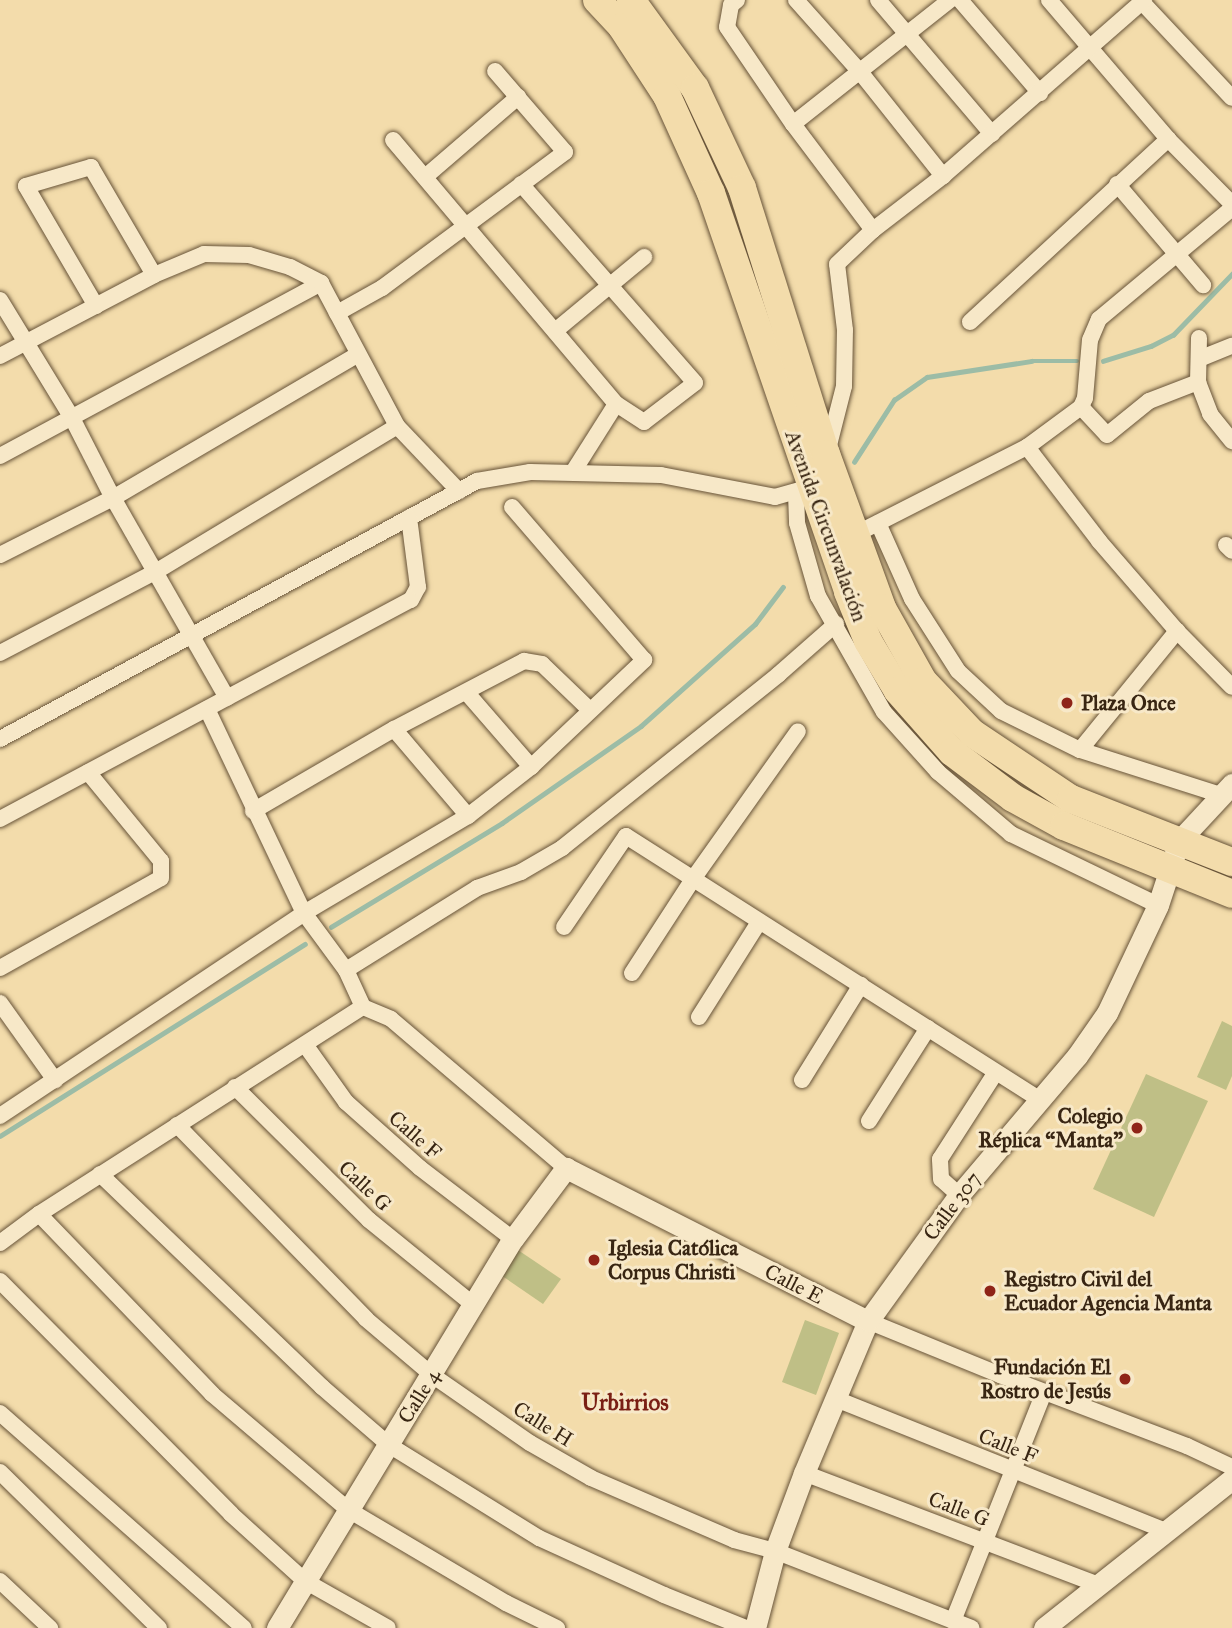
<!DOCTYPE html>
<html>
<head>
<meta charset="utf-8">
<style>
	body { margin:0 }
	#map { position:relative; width:1232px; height:1628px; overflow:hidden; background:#f3dcab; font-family:"IM FELL Great Primer",serif }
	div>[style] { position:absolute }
	.green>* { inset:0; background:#bfbf86 }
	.stream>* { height:4.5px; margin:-2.25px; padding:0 2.25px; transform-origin:2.25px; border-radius:2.25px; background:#9cbca6 }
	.roads { filter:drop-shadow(0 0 2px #675338) drop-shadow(0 0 2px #675338) }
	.street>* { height:16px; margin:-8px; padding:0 8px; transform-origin:8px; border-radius:8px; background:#f7e8c8 }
	.secondary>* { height:21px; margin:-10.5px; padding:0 10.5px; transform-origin:10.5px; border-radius:10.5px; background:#f7e8c8 }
	.highway>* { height:28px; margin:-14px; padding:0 14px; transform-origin:14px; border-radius:14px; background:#f3dcab }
	.dots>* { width:19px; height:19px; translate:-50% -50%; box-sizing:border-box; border:4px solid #f7e8c8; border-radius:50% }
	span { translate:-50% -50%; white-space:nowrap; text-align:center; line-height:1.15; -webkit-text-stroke:6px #f7e8c8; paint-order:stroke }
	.street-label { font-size:21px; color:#382512 }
	.poi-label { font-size:21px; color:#382512; font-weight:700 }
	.left { translate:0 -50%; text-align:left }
	.right { translate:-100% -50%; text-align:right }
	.neighbourhood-label { font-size:23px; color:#7a1f14; font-weight:700 }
</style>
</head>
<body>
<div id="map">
	<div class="green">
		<i style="clip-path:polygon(1222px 1021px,1232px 1026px,1232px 1076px,1226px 1090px,1197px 1077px)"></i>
		<i style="clip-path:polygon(1146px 1074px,1208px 1101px,1154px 1217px,1093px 1189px)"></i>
		<i style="clip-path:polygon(515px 1248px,561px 1279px,543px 1304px,498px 1273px)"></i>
		<i style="clip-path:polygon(805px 1320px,839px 1333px,816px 1395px,782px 1382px)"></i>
	</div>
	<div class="stream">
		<i style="left:1103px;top:361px;width:50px;rotate:-17.4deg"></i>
		<i style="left:1151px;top:346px;width:25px;rotate:-27deg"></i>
		<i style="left:1173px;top:335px;width:85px;rotate:-46deg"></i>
		<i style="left:854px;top:462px;width:74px;rotate:-57.2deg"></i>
		<i style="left:894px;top:400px;width:40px;rotate:-34.9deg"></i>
		<i style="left:927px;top:377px;width:106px;rotate:-8.7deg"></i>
		<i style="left:1032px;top:361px;width:45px"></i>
		<i style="left:331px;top:927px;width:200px;rotate:-31.3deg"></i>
		<i style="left:502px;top:823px;width:169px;rotate:-34.9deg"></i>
		<i style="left:641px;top:726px;width:153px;rotate:-41.8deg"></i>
		<i style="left:755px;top:624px;width:46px;rotate:-52.9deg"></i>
		<i style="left:0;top:1136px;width:360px;rotate:-32.2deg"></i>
	</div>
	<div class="roads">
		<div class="street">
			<i style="left:737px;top:0;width:8px;rotate:140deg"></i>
			<i style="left:731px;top:5px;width:22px;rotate:100deg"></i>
			<i style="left:727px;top:27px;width:117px;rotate:55.8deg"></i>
			<i style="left:793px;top:124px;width:133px;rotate:53deg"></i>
			<i style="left:796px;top:0;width:98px;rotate:48.3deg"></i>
			<i style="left:861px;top:73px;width:132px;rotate:51.5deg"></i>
			<i style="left:878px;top:0;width:176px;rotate:49.6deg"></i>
			<i style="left:960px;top:0;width:123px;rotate:49.3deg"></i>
			<i style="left:1049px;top:0;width:183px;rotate:49.4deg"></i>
			<i style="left:1168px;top:139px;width:91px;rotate:45.4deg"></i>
			<i style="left:1140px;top:0;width:134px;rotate:46.8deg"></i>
			<i style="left:793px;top:124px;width:200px;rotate:-38.3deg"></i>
			<i style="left:393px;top:140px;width:346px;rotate:49.8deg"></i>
			<i style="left:616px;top:404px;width:80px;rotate:122.3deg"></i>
			<i style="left:425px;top:177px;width:123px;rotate:-40.7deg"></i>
			<i style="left:521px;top:184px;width:264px;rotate:48.8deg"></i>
			<i style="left:695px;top:383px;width:64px;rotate:142.6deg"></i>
			<i style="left:644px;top:422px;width:33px;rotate:-147deg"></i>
			<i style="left:1117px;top:184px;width:133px;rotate:49.6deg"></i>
			<i style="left:0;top:300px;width:138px;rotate:58.6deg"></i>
			<i style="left:72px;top:418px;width:90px;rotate:62.9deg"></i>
			<i style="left:113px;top:498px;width:230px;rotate:60.3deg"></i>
			<i style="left:96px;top:306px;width:139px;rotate:-120.3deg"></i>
			<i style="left:26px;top:186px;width:68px;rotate:-16.3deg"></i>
			<i style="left:91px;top:167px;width:125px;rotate:59.7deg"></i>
			<i style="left:337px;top:313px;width:51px;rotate:-29.1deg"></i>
			<i style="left:382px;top:288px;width:228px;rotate:-36.6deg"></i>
			<i style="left:565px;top:152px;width:107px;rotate:-130.8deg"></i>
			<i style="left:970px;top:322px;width:270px;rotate:-42.7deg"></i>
			<i style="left:555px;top:331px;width:116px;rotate:-39.7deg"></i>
			<i style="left:1199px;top:338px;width:44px;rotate:91.3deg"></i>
			<i style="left:1198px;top:382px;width:34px;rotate:69deg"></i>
			<i style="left:1210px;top:414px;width:35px;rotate:51deg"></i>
			<i style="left:0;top:356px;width:174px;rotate:-27.7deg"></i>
			<i style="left:154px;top:275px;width:54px;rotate:-22.8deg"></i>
			<i style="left:204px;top:254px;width:45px;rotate:1.3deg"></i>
			<i style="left:249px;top:255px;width:43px;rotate:16.3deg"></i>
			<i style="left:290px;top:267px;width:35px;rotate:27deg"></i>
			<i style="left:1199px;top:359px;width:35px;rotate:-22deg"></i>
			<i style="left:1081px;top:407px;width:38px;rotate:47deg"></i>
			<i style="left:1107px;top:435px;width:54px;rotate:-39deg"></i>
			<i style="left:1149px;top:401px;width:53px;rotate:-21.2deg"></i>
			<i style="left:1027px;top:447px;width:118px;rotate:52.5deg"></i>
			<i style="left:1099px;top:541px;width:119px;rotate:49.1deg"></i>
			<i style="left:828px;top:449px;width:65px;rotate:-75.7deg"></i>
			<i style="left:844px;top:386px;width:56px;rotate:-89deg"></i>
			<i style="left:845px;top:330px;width:66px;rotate:-96.9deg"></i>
			<i style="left:837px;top:264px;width:50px;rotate:-43.4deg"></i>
			<i style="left:873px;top:230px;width:88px;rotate:-37.6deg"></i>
			<i style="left:943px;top:176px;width:267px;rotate:-41.2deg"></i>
			<i style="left:0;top:456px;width:365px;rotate:-28.3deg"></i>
			<i style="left:321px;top:283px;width:162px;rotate:62deg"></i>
			<i style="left:397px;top:426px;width:90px;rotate:46.4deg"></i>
			<i style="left:796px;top:493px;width:30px;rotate:88deg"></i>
			<i style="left:797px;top:523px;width:76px;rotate:74deg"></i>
			<i style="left:818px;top:596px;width:133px;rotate:60.4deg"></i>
			<i style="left:884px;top:712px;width:81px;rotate:48deg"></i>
			<i style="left:938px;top:772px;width:96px;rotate:40.3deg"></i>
			<i style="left:1011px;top:834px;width:163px;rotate:25.8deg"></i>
			<i style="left:878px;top:523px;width:83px;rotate:65.9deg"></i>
			<i style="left:912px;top:599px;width:85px;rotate:57.4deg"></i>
			<i style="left:958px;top:671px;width:59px;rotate:42.9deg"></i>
			<i style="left:1001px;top:711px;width:88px;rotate:26.3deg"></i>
			<i style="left:1080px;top:750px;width:148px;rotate:17.7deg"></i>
			<i style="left:856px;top:534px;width:192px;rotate:-27deg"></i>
			<i style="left:1027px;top:447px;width:67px;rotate:-36.5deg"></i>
			<i style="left:1081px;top:407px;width:10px;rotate:-66deg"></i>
			<i style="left:1085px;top:398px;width:58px;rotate:-85.1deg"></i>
			<i style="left:1090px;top:340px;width:23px;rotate:-67deg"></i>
			<i style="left:1099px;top:319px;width:173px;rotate:-39.8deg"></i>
			<i style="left:1226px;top:545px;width:8px;rotate:45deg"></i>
			<i style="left:0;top:555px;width:127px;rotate:-26.8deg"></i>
			<i style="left:113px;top:498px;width:284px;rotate:-30.4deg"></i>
			<i style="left:0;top:653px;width:177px;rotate:-27.6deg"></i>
			<i style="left:157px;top:571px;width:280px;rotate:-31.1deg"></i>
			<i style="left:467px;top:693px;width:98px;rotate:49.1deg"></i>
			<i style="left:207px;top:709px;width:226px;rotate:64.6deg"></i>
			<i style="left:304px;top:913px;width:71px;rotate:53.6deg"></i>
			<i style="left:346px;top:970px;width:41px;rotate:65.3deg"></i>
			<i style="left:394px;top:729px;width:114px;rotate:49.6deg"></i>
			<i style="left:0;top:739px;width:542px;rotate:-28.41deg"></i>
			<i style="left:477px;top:481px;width:54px;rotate:-9.6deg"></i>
			<i style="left:530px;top:472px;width:131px;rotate:1.3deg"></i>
			<i style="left:661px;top:475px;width:116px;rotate:10.9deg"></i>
			<i style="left:775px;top:497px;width:36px;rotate:-16deg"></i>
			<i style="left:810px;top:487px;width:9px;rotate:-63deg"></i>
			<i style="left:1080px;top:750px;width:154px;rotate:-50.8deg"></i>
			<i style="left:1177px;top:631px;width:78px;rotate:45.5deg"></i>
			<i style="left:253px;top:811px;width:163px;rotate:-30.2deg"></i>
			<i style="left:394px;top:729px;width:147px;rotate:-27.6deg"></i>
			<i style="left:524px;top:661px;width:18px;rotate:9deg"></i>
			<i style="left:542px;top:664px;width:66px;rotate:43.8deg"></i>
			<i style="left:0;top:819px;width:466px;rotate:-28.1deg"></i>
			<i style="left:411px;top:600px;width:15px;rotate:-62deg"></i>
			<i style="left:418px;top:587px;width:70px;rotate:-97.4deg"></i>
			<i style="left:564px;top:927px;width:110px;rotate:-55.7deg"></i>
			<i style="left:626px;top:836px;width:490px;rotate:32.5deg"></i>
			<i style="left:0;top:968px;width:184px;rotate:-29.2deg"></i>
			<i style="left:161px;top:878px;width:17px;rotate:-90deg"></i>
			<i style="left:161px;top:861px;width:115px;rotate:-129.4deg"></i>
			<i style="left:346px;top:970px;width:155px;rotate:-32deg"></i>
			<i style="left:477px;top:888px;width:47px;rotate:-20deg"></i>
			<i style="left:521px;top:872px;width:48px;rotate:-30.3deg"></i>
			<i style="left:562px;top:848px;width:278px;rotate:-38.7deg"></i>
			<i style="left:779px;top:674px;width:76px;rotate:-41.3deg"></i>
			<i style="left:632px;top:973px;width:112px;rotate:-57deg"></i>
			<i style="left:693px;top:879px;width:181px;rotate:-54.6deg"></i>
			<i style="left:0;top:1003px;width:95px;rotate:54.5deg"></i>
			<i style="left:363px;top:1007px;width:30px;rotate:23deg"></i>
			<i style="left:391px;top:1019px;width:230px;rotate:40.4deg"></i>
			<i style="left:699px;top:1017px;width:112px;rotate:-57.7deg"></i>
			<i style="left:306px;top:1046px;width:69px;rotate:54.5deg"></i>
			<i style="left:346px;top:1102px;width:99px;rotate:41.7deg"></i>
			<i style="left:420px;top:1168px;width:117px;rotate:37.4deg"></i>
			<i style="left:802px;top:1080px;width:112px;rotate:-58.2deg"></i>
			<i style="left:235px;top:1087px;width:189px;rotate:44.8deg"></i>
			<i style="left:369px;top:1220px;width:136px;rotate:39.1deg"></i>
			<i style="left:0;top:1116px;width:366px;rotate:-33.7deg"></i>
			<i style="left:304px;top:913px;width:191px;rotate:-30.6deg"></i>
			<i style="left:468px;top:816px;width:80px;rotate:-37.9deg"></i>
			<i style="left:531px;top:767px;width:156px;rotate:-43.4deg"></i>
			<i style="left:644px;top:660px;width:202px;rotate:-130.8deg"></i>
			<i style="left:869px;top:1121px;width:110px;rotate:-57.6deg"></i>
			<i style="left:177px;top:1125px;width:271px;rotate:45.7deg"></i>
			<i style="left:366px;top:1319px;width:87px;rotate:40.3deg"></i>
			<i style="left:432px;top:1375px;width:119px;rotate:34.8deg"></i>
			<i style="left:530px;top:1443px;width:70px;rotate:29.8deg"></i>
			<i style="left:591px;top:1478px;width:156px;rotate:23.4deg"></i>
			<i style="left:734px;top:1540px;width:42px;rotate:15deg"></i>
			<i style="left:775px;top:1551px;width:211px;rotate:21.4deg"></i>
			<i style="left:100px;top:1174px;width:308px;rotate:43.8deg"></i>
			<i style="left:322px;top:1387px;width:89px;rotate:40.9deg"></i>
			<i style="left:389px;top:1445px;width:176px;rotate:31.8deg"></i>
			<i style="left:539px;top:1538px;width:137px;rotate:24.5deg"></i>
			<i style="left:664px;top:1595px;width:88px;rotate:21.9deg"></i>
			<i style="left:959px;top:1195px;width:24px;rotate:-138deg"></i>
			<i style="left:941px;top:1179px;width:20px;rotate:-93deg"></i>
			<i style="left:940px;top:1159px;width:103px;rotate:-57.2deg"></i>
			<i style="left:39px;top:1214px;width:250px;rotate:46.1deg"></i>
			<i style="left:212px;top:1394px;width:177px;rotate:40.4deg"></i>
			<i style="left:347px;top:1509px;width:185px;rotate:30.6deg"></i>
			<i style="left:506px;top:1603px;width:57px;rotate:26.1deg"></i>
			<i style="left:0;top:1243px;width:49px;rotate:-36.6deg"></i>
			<i style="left:39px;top:1214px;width:384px;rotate:-32.6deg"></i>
			<i style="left:0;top:1281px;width:328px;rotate:45.2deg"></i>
			<i style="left:231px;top:1514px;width:100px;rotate:42.2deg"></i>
			<i style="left:305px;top:1581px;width:95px;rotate:29.5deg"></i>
			<i style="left:868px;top:1321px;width:143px;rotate:22.2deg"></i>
			<i style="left:1000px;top:1375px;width:200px;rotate:20.8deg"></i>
			<i style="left:1187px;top:1446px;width:50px;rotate:25deg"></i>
			<i style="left:836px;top:1399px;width:355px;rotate:21.8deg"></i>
			<i style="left:0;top:1413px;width:325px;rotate:41.4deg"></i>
			<i style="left:0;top:1472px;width:223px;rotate:44.5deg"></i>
			<i style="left:804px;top:1473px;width:316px;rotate:20.8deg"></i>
			<i style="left:0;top:1581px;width:69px;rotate:43.2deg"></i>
			<i style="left:953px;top:1621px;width:246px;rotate:-68.3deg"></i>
		</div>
		<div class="secondary">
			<i style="left:277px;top:1628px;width:455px;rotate:-58.8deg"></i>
			<i style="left:513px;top:1239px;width:89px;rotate:-53.3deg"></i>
			<i style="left:566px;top:1168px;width:339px;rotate:26.9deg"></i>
			<i style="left:755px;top:1628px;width:80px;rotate:-75.4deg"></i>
			<i style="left:775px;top:1551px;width:83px;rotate:-69.6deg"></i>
			<i style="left:804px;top:1473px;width:165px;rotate:-67.2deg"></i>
			<i style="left:868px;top:1321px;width:155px;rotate:-54.2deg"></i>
			<i style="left:959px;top:1195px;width:182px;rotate:-49.7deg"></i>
			<i style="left:1077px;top:1056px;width:52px;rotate:-55.1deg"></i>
			<i style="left:1107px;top:1013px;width:119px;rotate:-64.7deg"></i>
			<i style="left:1158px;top:905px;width:67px;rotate:-71.8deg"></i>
			<i style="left:1179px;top:841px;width:78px;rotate:-47.1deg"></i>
			<i style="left:1044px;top:1628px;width:240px;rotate:-38.4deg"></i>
		</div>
		<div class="highway">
			<i style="left:597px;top:0;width:37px;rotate:47deg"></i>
			<i style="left:622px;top:27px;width:82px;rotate:56.9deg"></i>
			<i style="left:667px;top:96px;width:107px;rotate:65.6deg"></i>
			<i style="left:711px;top:193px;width:422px;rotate:71deg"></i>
			<i style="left:848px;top:592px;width:53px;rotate:67.8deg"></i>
			<i style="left:868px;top:641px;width:58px;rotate:59deg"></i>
			<i style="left:898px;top:691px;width:81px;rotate:48.5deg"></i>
			<i style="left:952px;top:752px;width:76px;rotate:37deg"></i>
			<i style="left:1013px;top:798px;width:58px;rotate:28.8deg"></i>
			<i style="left:1064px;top:826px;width:181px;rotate:22deg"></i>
			<i style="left:631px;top:0;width:109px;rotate:54deg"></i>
			<i style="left:695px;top:88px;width:110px;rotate:64.8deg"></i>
			<i style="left:742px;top:188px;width:279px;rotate:72.5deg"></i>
			<i style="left:826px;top:454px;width:164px;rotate:70deg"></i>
			<i style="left:882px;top:608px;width:84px;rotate:60.7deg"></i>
			<i style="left:923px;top:681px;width:71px;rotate:46.7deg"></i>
			<i style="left:972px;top:733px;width:119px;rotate:33.7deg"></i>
			<i style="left:1071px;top:799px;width:173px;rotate:21.4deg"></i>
		</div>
	</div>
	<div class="dots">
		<i style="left:1067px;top:703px;background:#8f2418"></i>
		<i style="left:1137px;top:1128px;background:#8f2418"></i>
		<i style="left:594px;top:1260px;background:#8f2418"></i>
		<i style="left:990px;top:1291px;background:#8f2418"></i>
		<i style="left:1125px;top:1379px;background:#8f2418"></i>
	</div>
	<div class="street-label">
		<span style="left:826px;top:526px;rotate:70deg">Avenida Circunvalación</span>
		<span style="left:415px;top:1135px;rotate:41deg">Calle F</span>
		<span style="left:365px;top:1186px;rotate:43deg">Calle G</span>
		<span style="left:952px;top:1206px;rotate:-53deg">Calle 307</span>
		<span style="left:794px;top:1284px;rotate:27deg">Calle E</span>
		<span style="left:419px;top:1396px;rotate:-58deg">Calle 4</span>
		<span style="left:543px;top:1424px;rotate:32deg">Calle H</span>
		<span style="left:1008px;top:1446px;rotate:22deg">Calle F</span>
		<span style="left:959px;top:1509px;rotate:21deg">Calle G</span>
	</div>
	<div class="poi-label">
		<span class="left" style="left:1081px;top:703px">Plaza Once</span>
		<span class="right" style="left:1123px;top:1128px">Colegio<br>Réplica “Manta”</span>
		<span class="left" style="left:608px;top:1260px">Iglesia Católica<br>Corpus Christi</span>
		<span class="left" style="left:1004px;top:1291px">Registro Civil del<br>Ecuador Agencia Manta</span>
		<span class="right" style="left:1111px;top:1379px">Fundación El<br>Rostro de Jesús</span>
	</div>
	<div class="neighbourhood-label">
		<span style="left:625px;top:1402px">Urbirrios</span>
	</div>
</div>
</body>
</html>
